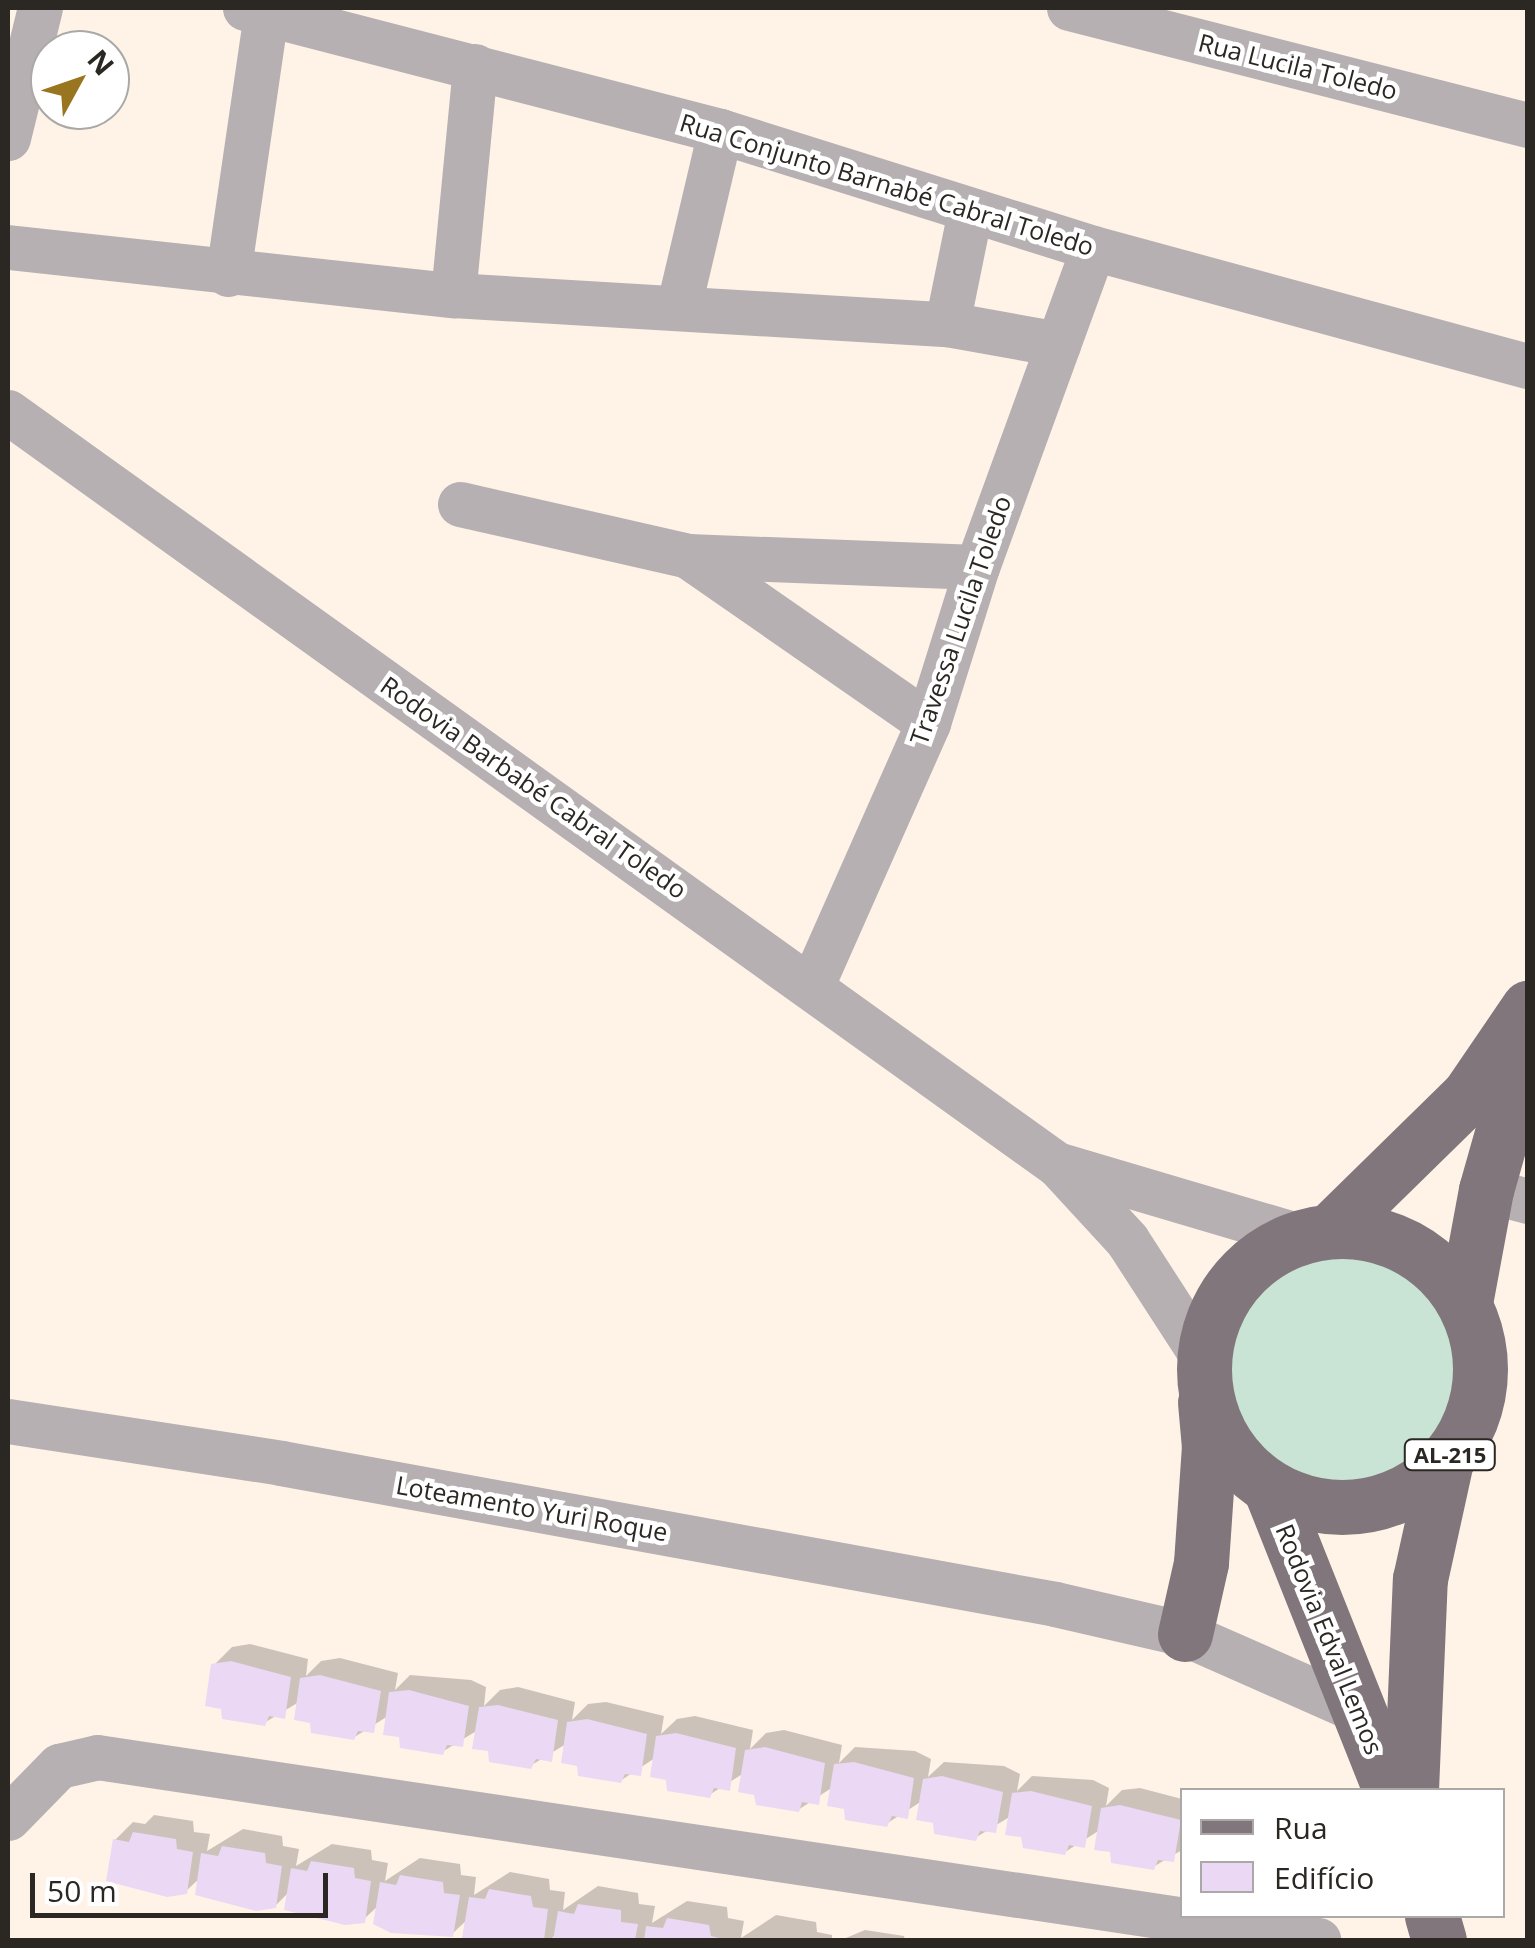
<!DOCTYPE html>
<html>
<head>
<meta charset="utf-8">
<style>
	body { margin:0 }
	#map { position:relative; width:1535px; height:1948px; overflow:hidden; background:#fff3e8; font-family:"Open Sans",sans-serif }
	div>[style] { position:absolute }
	.green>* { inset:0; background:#c9e4d4 }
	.round { border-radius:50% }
	.shadow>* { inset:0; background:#0003 }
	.building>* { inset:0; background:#ead8f4 }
	.minor>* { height:45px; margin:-22.5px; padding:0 22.5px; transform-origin:22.5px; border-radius:22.5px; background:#b6b0b3 }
	.major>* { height:55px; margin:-27.5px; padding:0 27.5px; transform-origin:27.5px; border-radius:27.5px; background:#81767c }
	.major>.ring { margin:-27.5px; padding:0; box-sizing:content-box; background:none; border:55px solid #81767c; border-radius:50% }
	span { translate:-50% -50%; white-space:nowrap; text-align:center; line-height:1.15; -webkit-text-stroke:9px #fff; paint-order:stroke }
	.shield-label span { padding:2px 8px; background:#fff; border:2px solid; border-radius:8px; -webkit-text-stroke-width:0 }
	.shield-label { font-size:22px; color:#2b2722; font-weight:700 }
	.street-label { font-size:25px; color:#2b2722 }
	.frame { position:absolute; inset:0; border:10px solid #2b2722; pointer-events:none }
	.legend { position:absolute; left:1180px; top:1788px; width:325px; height:130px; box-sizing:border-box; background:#fff; border:2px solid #aaa9a7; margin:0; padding:12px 18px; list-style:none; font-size:30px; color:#2b2722 }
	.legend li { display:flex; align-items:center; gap:20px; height:50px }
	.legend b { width:50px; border:2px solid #aaa9a7 }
	.north { position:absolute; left:30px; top:30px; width:100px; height:100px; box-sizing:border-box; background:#fff; border:2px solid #aaa9a7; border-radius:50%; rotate:50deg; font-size:28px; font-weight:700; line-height:40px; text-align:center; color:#2b2722 }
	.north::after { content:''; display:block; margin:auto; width:35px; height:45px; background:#9a7520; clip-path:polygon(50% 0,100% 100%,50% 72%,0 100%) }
	.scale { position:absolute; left:30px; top:1873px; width:298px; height:45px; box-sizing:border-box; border:5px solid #2b2722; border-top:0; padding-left:12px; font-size:30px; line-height:35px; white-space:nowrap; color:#2b2722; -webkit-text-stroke:8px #fff; paint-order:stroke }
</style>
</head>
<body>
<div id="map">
	<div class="green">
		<i class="round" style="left:1217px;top:1244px;width:250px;height:250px"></i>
	</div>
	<div class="shadow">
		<i style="clip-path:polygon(250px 1644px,308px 1659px,306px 1676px,321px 1661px,340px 1658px,398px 1673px,395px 1690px,410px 1675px,471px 1680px,486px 1687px,484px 1706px,500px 1690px,518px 1687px,575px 1702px,572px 1720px,588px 1704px,606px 1702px,664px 1716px,661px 1734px,677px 1719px,695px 1716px,753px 1730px,750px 1749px,766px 1733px,784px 1730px,842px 1745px,839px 1763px,855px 1747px,915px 1751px,931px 1759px,928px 1777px,944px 1762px,1004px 1766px,1020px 1774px,1017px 1791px,1032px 1776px,1093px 1780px,1109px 1788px,1106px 1806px,1122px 1790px,1140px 1788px,1182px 1799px,1182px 1850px,1153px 1867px,1112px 1850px,1100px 1830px,1065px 1852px,1024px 1835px,1011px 1816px,975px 1838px,935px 1821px,922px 1801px,886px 1824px,846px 1806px,833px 1787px,798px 1810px,744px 1773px,709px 1795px,668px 1778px,655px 1758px,620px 1781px,579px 1764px,566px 1744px,530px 1766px,490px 1749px,478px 1730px,442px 1752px,402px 1735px,388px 1716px,353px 1738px,312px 1721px,299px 1702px,264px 1723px,214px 1665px,232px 1647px)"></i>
		<i style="clip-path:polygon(154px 1815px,193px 1821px,194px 1832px,210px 1834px,207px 1851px,243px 1829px,282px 1836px,283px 1846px,299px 1849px,296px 1866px,332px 1844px,371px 1850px,372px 1860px,388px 1863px,385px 1881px,420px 1858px,460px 1864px,461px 1875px,476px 1877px,474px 1895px,510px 1872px,549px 1879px,550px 1890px,565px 1892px,563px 1910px,598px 1886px,638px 1893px,639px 1904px,655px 1906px,652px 1923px,687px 1901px,727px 1907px,728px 1918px,744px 1921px,741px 1938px,776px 1915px,816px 1922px,817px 1932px,832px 1935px,832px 1940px,555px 1940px,556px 1934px,550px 1940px,472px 1940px,465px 1937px,468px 1919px,452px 1934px,379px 1905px,363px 1920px,290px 1891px,275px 1906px,201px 1877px,185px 1892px,115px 1840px,133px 1822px,145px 1824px)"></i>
		<i style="clip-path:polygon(865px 1930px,904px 1936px,905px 1940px,841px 1940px)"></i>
	</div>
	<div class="building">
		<i style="clip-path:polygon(231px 1661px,291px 1677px,285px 1719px,269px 1716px,265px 1726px,222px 1719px,221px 1709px,205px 1706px,211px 1664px)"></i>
		<i style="clip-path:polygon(320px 1675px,381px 1691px,374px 1733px,358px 1731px,354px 1740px,311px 1733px,310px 1723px,294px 1720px,300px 1678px)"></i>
		<i style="clip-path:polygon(409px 1690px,469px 1706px,463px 1747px,447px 1745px,443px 1755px,400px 1748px,399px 1737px,383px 1735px,389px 1692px)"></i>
		<i style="clip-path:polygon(498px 1705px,558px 1720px,552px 1762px,536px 1759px,531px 1769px,489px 1762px,488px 1751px,472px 1749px,479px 1707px)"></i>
		<i style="clip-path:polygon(587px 1719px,647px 1734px,641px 1776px,625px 1774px,621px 1783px,578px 1776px,577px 1766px,561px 1763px,567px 1722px)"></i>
		<i style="clip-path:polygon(676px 1733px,736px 1748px,730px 1791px,714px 1788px,710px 1798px,667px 1791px,666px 1780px,650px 1777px,656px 1736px)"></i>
		<i style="clip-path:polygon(765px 1747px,825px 1763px,819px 1805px,802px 1802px,799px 1812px,756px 1805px,754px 1795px,738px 1792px,745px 1750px)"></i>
		<i style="clip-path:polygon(854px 1762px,914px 1778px,908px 1819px,892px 1816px,887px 1827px,845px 1820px,844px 1809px,827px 1806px,834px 1764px)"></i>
		<i style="clip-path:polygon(942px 1776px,1003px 1792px,996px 1833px,980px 1831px,976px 1841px,934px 1834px,933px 1823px,916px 1820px,923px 1779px)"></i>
		<i style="clip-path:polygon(1031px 1791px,1092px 1806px,1085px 1848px,1069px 1845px,1065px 1855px,1023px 1848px,1021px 1837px,1005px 1835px,1012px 1793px)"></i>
		<i style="clip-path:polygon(1120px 1805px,1181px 1820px,1174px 1862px,1158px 1860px,1154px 1870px,1111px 1863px,1110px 1852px,1094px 1850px,1101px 1808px)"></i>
		<i style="clip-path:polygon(133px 1832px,176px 1839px,177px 1849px,193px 1852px,187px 1894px,167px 1897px,106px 1881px,113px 1839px,129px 1842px)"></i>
		<i style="clip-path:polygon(222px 1846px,265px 1853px,266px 1863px,282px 1866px,276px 1908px,256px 1911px,195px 1895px,201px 1853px,218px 1856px)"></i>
		<i style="clip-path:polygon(311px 1861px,354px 1868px,355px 1878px,371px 1881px,365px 1923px,345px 1925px,284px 1910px,291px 1868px,307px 1871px)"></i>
		<i style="clip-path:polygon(400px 1875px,443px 1882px,444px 1893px,460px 1895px,453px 1937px,391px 1933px,373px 1924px,380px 1882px,396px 1885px)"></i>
		<i style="clip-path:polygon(489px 1889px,531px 1896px,533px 1907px,548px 1909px,544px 1940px,462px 1938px,469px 1897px,485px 1899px)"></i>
		<i style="clip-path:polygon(578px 1904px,621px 1910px,621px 1922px,638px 1924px,635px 1940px,553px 1940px,558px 1911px,574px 1914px)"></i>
		<i style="clip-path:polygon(667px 1918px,709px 1925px,711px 1936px,727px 1940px,644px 1940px,646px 1926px,663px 1928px)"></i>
	</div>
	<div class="minor">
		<i style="left:245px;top:8px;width:491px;rotate:14.5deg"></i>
		<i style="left:720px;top:131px;width:391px;rotate:17.4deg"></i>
		<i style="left:1093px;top:248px;width:451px;rotate:15.2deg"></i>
		<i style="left:1069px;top:8px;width:474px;rotate:14.3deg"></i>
		<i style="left:8px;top:138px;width:134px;rotate:-76.2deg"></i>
		<i style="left:970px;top:211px;width:115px;rotate:101.5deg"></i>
		<i style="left:947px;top:324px;width:113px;rotate:10.2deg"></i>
		<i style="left:8px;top:247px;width:448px;rotate:6.2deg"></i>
		<i style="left:453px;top:295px;width:495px;rotate:3.4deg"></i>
		<i style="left:228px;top:274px;width:265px;rotate:-81.7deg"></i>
		<i style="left:453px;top:295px;width:230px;rotate:-84.5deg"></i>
		<i style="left:679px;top:305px;width:179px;rotate:-76.7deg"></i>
		<i style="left:8px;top:412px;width:1292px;rotate:35.65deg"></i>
		<i style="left:1058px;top:1165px;width:102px;rotate:47.4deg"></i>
		<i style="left:1127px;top:1240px;width:138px;rotate:57.1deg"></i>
		<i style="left:460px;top:504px;width:234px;rotate:12.8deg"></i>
		<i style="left:688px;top:556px;width:289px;rotate:2.2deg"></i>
		<i style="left:688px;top:556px;width:292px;rotate:34.8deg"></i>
		<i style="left:812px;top:985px;width:287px;rotate:-66.1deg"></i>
		<i style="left:928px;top:723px;width:164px;rotate:-72.6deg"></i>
		<i style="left:977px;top:567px;width:339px;rotate:-70deg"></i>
		<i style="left:1060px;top:1165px;width:247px;rotate:16.5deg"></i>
		<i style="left:1486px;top:1190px;width:43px;rotate:14.7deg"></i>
		<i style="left:8px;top:1421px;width:276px;rotate:8.7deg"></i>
		<i style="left:281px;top:1463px;width:787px;rotate:10.32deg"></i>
		<i style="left:1055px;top:1604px;width:133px;rotate:13deg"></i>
		<i style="left:1185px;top:1634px;width:188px;rotate:23.8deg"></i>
		<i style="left:8px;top:1818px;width:73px;rotate:-45.6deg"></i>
		<i style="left:59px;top:1766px;width:39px;rotate:-13deg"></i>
		<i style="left:97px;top:1757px;width:1235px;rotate:8.52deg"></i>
	</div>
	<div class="major">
		<i style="left:1333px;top:1228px;width:189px;rotate:-44.4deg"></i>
		<i style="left:1468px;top:1096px;width:107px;rotate:-55.7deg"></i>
		<i class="ring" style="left:1204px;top:1231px;width:221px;height:221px"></i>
		<i style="left:1465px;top:1303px;width:115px;rotate:-79.5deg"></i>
		<i style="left:1486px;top:1190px;width:154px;rotate:-74.2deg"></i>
		<i style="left:1270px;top:1488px;width:325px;rotate:68.3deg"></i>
		<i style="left:1185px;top:1634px;width:73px;rotate:-77.3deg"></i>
		<i style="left:1201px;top:1563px;width:116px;rotate:-86.1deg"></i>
		<i style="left:1209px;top:1447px;width:45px;rotate:-95.1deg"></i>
		<i style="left:1411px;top:1790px;width:211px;rotate:-87.6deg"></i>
		<i style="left:1420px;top:1579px;width:121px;rotate:-77.6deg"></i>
		<i style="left:1432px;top:1916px;width:25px;rotate:74deg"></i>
	</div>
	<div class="shield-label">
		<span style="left:1450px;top:1455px">AL-215</span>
	</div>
	<div class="street-label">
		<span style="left:1298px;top:66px;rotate:14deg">Rua Lucila Toledo</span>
		<span style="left:887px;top:184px;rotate:17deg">Rua Conjunto Barnabé Cabral Toledo</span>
		<span style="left:960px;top:620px;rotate:-71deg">Travessa Lucila Toledo</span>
		<span style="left:534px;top:787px;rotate:35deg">Rodovia Barbabé Cabral Toledo</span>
		<span style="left:532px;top:1508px;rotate:10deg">Loteamento Yuri Roque</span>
		<span style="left:1330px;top:1639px;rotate:68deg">Rodovia Edval Lemos</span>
	</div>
	<div class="frame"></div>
	<ul class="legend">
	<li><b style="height:12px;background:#81767c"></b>Rua</li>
	<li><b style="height:28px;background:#ead8f4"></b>Edifício</li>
	</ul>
	<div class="north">N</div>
	<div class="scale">50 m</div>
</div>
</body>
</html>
